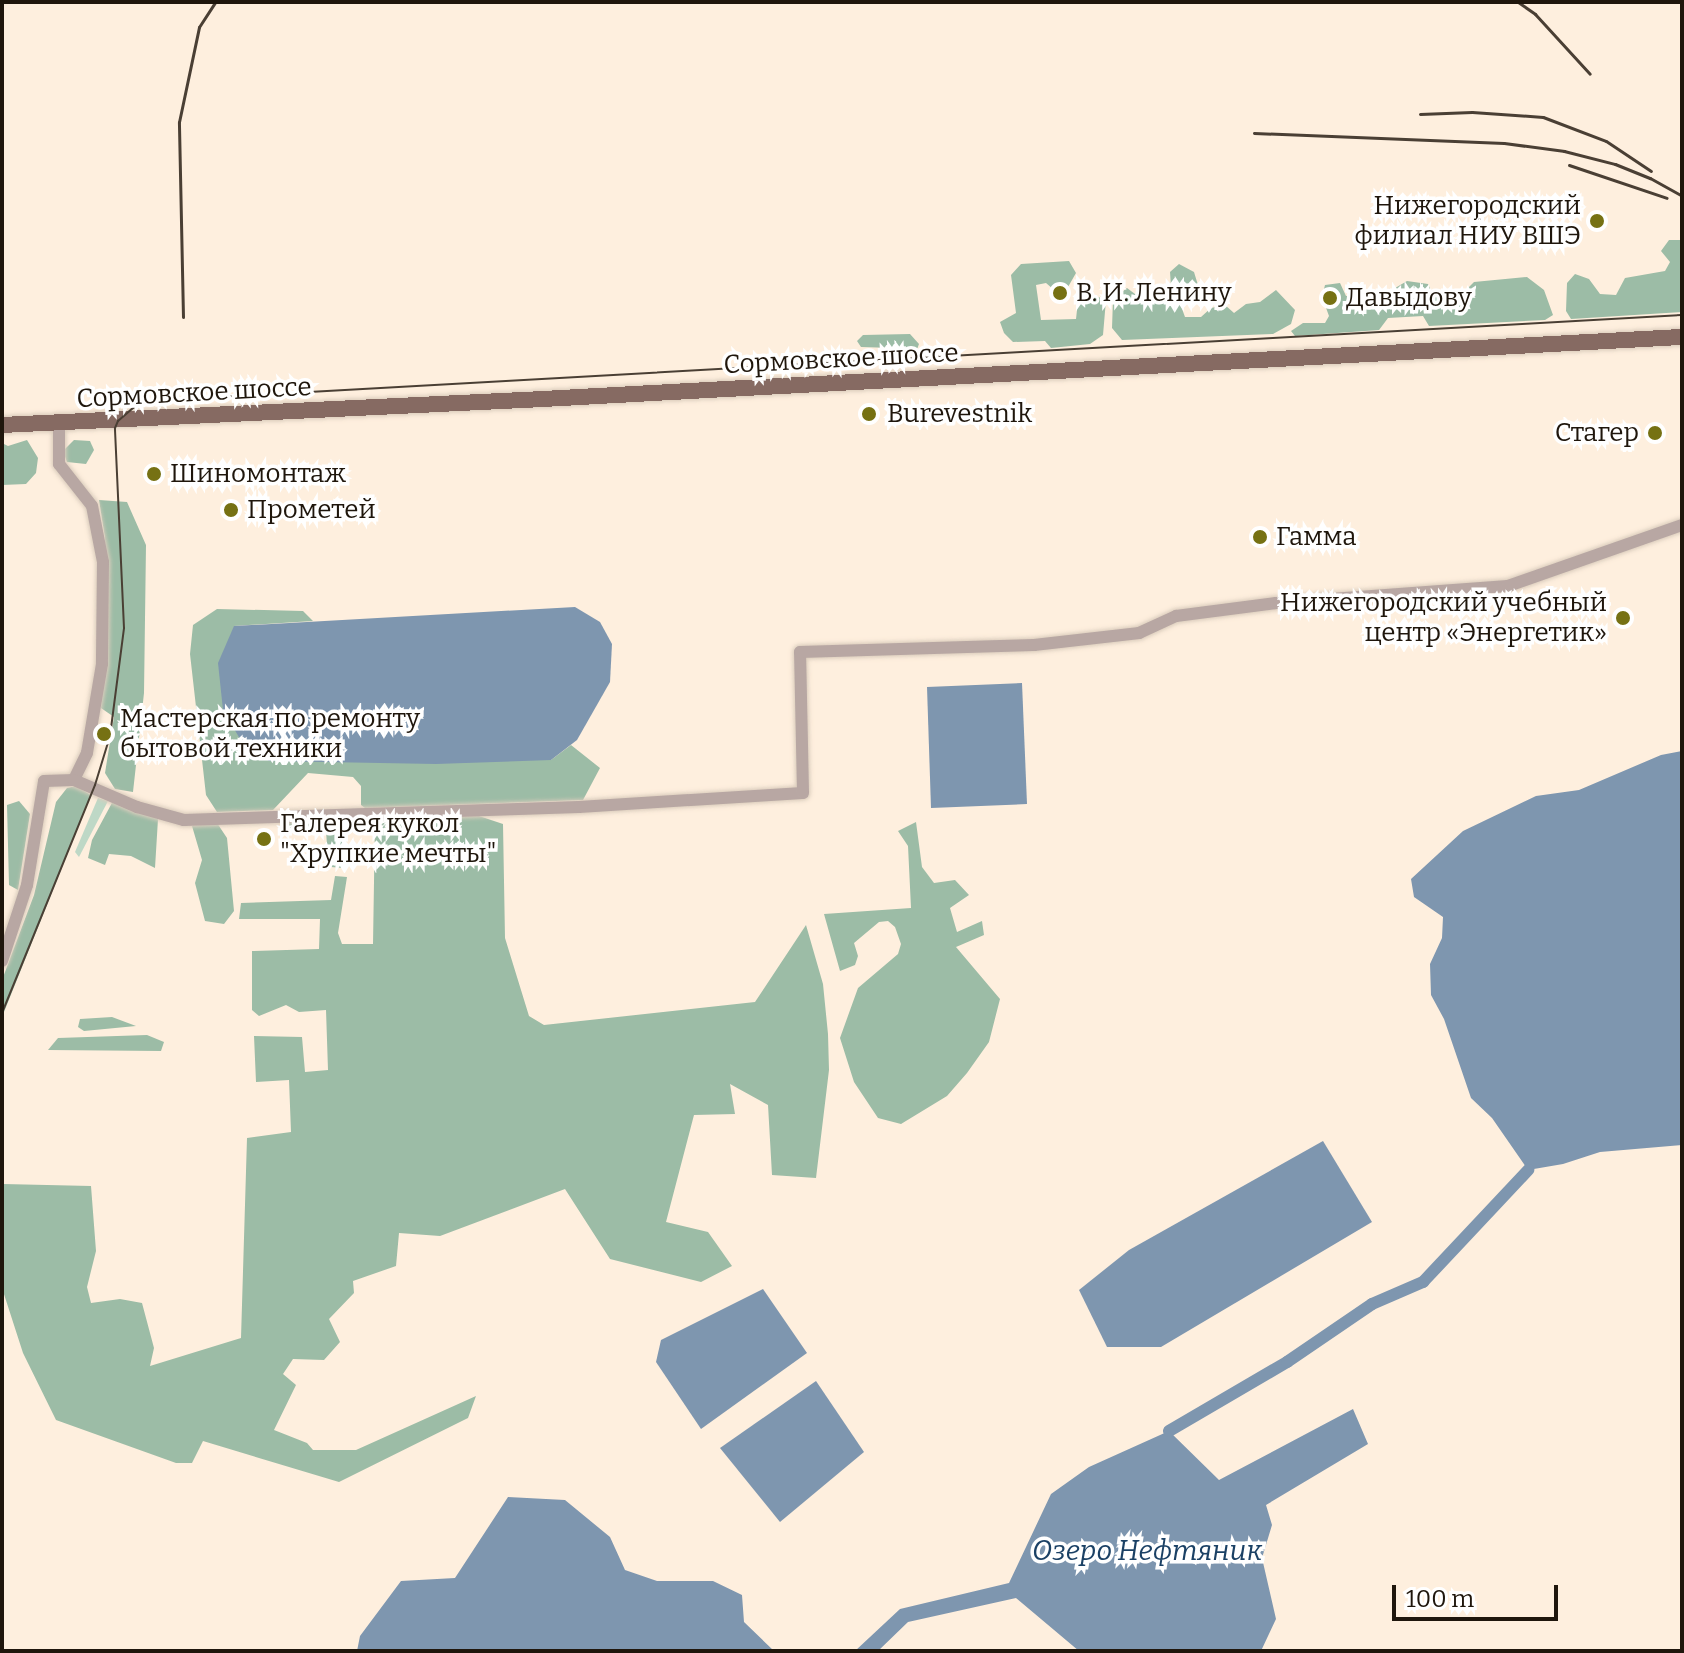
<!DOCTYPE html>
<html>
<head>
<meta charset="utf-8">
<style>
	body { margin:0 }
	#map { position:relative; width:1684px; height:1653px; overflow:hidden; background:#feefde; font-family:Bitter,serif }
	div>[style] { position:absolute }
	.green>* { inset:0; background:#bed8c6 }
	.forest>* { inset:0; background:#9cbca6 }
	.water>* { inset:0; background:#7e96af }
	.canal>* { height:12px; margin:-6px; padding:0 6px; transform-origin:6px; border-radius:6px; background:#7e96af }
	.roads { filter:drop-shadow(0 0 2px #daccbc) drop-shadow(0 0 2px #daccbc) }
	.minor>* { height:12px; margin:-6px; padding:0 6px; transform-origin:6px; border-radius:6px; background:#b8a7a3 }
	.major>* { height:16px; margin:-8px; padding:0 8px; transform-origin:8px; border-radius:8px; background:#866a62 }
	.tram>* { height:2px; margin:-1px; padding:0 1px; transform-origin:1px; border-radius:1px; background:#4a3f34 }
	.rail>* { height:3px; margin:-1.5px; padding:0 1.5px; transform-origin:1.5px; border-radius:1.5px; background:#4a3f34 }
	.dots>* { width:22px; height:22px; translate:-50% -50%; box-sizing:border-box; border:4px solid #fff; border-radius:50% }
	span { translate:-50% -50%; white-space:nowrap; text-align:center; line-height:1.15; -webkit-text-stroke:7px #fff; paint-order:stroke }
	.poi-label { font-size:26px; color:#1f160c }
	.right { translate:-100% -50%; text-align:right }
	.left { translate:0 -50%; text-align:left }
	.street-label { font-size:26px; color:#1f160c }
	.water-label { font-size:28px; color:#1b4165; font-style:italic }
	.frame { position:absolute; inset:0; border:4px solid #1f160c; pointer-events:none }
	.scale { position:absolute; left:1392px; top:1585px; width:166px; height:36px; box-sizing:border-box; border:4px solid #1f160c; border-top:0; padding-left:10px; font-size:24px; line-height:28px; white-space:nowrap; color:#1f160c; -webkit-text-stroke:6px #fff; paint-order:stroke }
</style>
</head>
<body>
<div id="map">
	<div class="green">
		<i style="clip-path:polygon(98px 798px,108px 801px,79px 857px,75px 852px)"></i>
	</div>
	<div class="forest">
		<i style="clip-path:polygon(1669px 240px,1682px 240px,1682px 312px,1571px 319px,1566px 311px,1567px 283px,1575px 274px,1589px 279px,1600px 294px,1616px 295px,1625px 278px,1665px 271px,1670px 262px,1661px 251px)"></i>
		<i style="clip-path:polygon(1069px 261px,1076px 273px,1068px 287px,1053px 289px,1046px 283px,1036px 285px,1041px 320px,1076px 319px,1078px 301px,1096px 296px,1106px 300px,1103px 335px,1090px 344px,1051px 348px,1045px 341px,1013px 342px,1004px 333px,1000px 322px,1016px 313px,1011px 275px,1021px 264px)"></i>
		<i style="clip-path:polygon(1179px 264px,1194px 272px,1201px 295px,1181px 306px,1185px 317px,1201px 317px,1211px 308px,1225px 305px,1234px 313px,1246px 304px,1260px 302px,1276px 290px,1295px 310px,1291px 324px,1273px 334px,1122px 340px,1112px 328px,1113px 299px,1127px 288px,1143px 300px,1159px 288px,1171px 287px,1170px 272px)"></i>
		<i style="clip-path:polygon(1527px 277px,1544px 290px,1553px 315px,1545px 320px,1429px 326px,1423px 316px,1388px 318px,1379px 330px,1295px 336px,1291px 331px,1303px 323px,1325px 323px,1329px 316px,1322px 297px,1325px 285px,1340px 283px,1346px 296px,1357px 295px,1367px 309px,1383px 308px,1385px 294px,1407px 281px,1428px 284px,1434px 297px,1457px 299px,1474px 282px)"></i>
		<i style="clip-path:polygon(910px 334px,919px 344px,916px 352px,903px 357px,894px 348px,861px 347px,857px 341px,863px 335px)"></i>
		<i style="clip-path:polygon(27px 440px,38px 458px,36px 473px,26px 484px,2px 485px,2px 443px,8px 446px)"></i>
		<i style="clip-path:polygon(74px 440px,90px 441px,94px 450px,86px 464px,67px 462px,63px 451px)"></i>
		<i style="clip-path:polygon(99px 500px,127px 502px,146px 545px,144px 693px,133px 792px,115px 789px,105px 773px,114px 717px,101px 708px,106px 607px,105px 538px)"></i>
		<i style="clip-path:polygon(217px 609px,303px 611px,313px 621px,234px 626px,551px 760px,571px 745px,600px 768px,583px 800px,365px 808px,361px 805px,361px 786px,353px 777px,308px 773px,273px 810px,217px 812px,206px 795px,190px 654px,193px 625px)"></i>
		<i style="clip-path:polygon(76px 786px,91px 795px,2px 1017px,2px 980px,34px 895px,56px 802px,67px 788px)"></i>
		<i style="clip-path:polygon(19px 801px,30px 814px,18px 890px,9px 885px,7px 805px)"></i>
		<i style="clip-path:polygon(113px 801px,158px 819px,155px 868px,131px 856px,109px 854px,105px 865px,88px 858px,92px 840px)"></i>
		<i style="clip-path:polygon(479px 816px,503px 824px,505px 938px,529px 1016px,544px 1025px,755px 1002px,806px 925px,823px 984px,828px 1034px,829px 1070px,816px 1178px,772px 1175px,768px 1105px,730px 1084px,735px 1114px,694px 1115px,666px 1222px,708px 1232px,732px 1266px,701px 1282px,610px 1259px,565px 1189px,440px 1236px,399px 1233px,396px 1266px,353px 1281px,354px 1293px,329px 1319px,340px 1342px,324px 1360px,293px 1359px,283px 1374px,296px 1385px,274px 1430px,307px 1443px,313px 1450px,356px 1450px,476px 1396px,468px 1418px,339px 1482px,203px 1441px,192px 1463px,176px 1463px,56px 1420px,23px 1353px,2px 1288px,3px 1184px,91px 1186px,96px 1251px,87px 1287px,91px 1303px,120px 1299px,142px 1303px,154px 1348px,150px 1366px,241px 1338px,247px 1138px,291px 1132px,289px 1080px,256px 1082px,254px 1036px,302px 1037px,305px 1072px,328px 1070px,326px 1010px,299px 1012px,286px 1005px,259px 1016px,252px 1010px,252px 951px,319px 949px,320px 919px,239px 919px,241px 903px,331px 900px,335px 876px,347px 877px,338px 933px,342px 944px,373px 944px,375px 819px)"></i>
		<i style="clip-path:polygon(335px 819px,343px 824px,343px 868px,331px 867px,328px 862px,326px 830px,294px 832px,287px 823px)"></i>
		<i style="clip-path:polygon(916px 822px,922px 867px,934px 883px,955px 880px,969px 895px,950px 908px,957px 932px,982px 921px,984px 935px,956px 947px,1000px 999px,989px 1042px,967px 1073px,947px 1096px,901px 1124px,878px 1118px,854px 1082px,840px 1038px,858px 988px,898px 954px,901px 944px,895px 927px,888px 921px,879px 922px,854px 943px,858px 956px,855px 965px,840px 971px,824px 914px,911px 908px,908px 846px,898px 831px)"></i>
		<i style="clip-path:polygon(217px 823px,227px 838px,234px 911px,224px 924px,205px 921px,195px 883px,202px 860px,192px 826px)"></i>
		<i style="clip-path:polygon(112px 1017px,136px 1026px,84px 1031px,78px 1027px,80px 1019px)"></i>
		<i style="clip-path:polygon(147px 1035px,164px 1042px,161px 1051px,48px 1050px,58px 1038px)"></i>
	</div>
	<div class="water">
		<i style="clip-path:polygon(575px 607px,600px 622px,612px 644px,610px 682px,577px 740px,551px 760px,436px 764px,269px 761px,243px 744px,223px 710px,218px 663px,234px 626px)"></i>
		<i style="clip-path:polygon(1022px 683px,1027px 804px,931px 808px,927px 687px)"></i>
		<i style="clip-path:polygon(1682px 751px,1682px 1145px,1600px 1152px,1563px 1164px,1528px 1170px,1492px 1118px,1471px 1098px,1444px 1019px,1431px 995px,1430px 964px,1442px 938px,1443px 917px,1414px 897px,1411px 879px,1463px 831px,1536px 796px,1579px 790px,1661px 755px)"></i>
		<i style="clip-path:polygon(1323px 1141px,1372px 1222px,1161px 1347px,1107px 1347px,1079px 1290px,1129px 1250px)"></i>
		<i style="clip-path:polygon(763px 1289px,807px 1353px,701px 1429px,656px 1362px,661px 1340px)"></i>
		<i style="clip-path:polygon(816px 1381px,864px 1452px,780px 1522px,720px 1448px)"></i>
		<i style="clip-path:polygon(1353px 1409px,1368px 1444px,1266px 1505px,1272px 1525px,1262px 1558px,1276px 1619px,1261px 1651px,1079px 1651px,1016px 1598px,908px 1622px,878px 1651px,855px 1651px,900px 1609px,1009px 1583px,1051px 1494px,1089px 1467px,1169px 1431px,1219px 1480px)"></i>
		<i style="clip-path:polygon(508px 1497px,565px 1500px,610px 1537px,625px 1570px,657px 1581px,713px 1581px,742px 1595px,744px 1622px,774px 1651px,357px 1651px,360px 1636px,401px 1581px,455px 1578px)"></i>
	</div>
	<div class="canal">
		<i style="left:1169px;top:1431px;width:137px;rotate:-30.3deg"></i>
		<i style="left:1287px;top:1362px;width:103px;rotate:-34.3deg"></i>
		<i style="left:1372px;top:1304px;width:56px;rotate:-23.3deg"></i>
		<i style="left:1423px;top:1282px;width:154px;rotate:-46.8deg"></i>
	</div>
	<div class="roads">
		<div class="minor">
			<i style="left:59px;top:423px;width:41px;rotate:90deg"></i>
			<i style="left:59px;top:464px;width:53px;rotate:51.8deg"></i>
			<i style="left:92px;top:506px;width:57px;rotate:78.9deg"></i>
			<i style="left:103px;top:562px;width:102px;rotate:90.6deg"></i>
			<i style="left:102px;top:664px;width:90px;rotate:99.6deg"></i>
			<i style="left:87px;top:753px;width:30px;rotate:116deg"></i>
			<i style="left:2px;top:961px;width:80px;rotate:-71.8deg"></i>
			<i style="left:27px;top:885px;width:105px;rotate:-80.7deg"></i>
			<i style="left:44px;top:781px;width:30px;rotate:-2deg"></i>
			<i style="left:74px;top:780px;width:69px;rotate:23.2deg"></i>
			<i style="left:137px;top:807px;width:49px;rotate:15.5deg"></i>
			<i style="left:184px;top:820px;width:395px;rotate:-1.9deg"></i>
			<i style="left:579px;top:807px;width:224px;rotate:-3.6deg"></i>
			<i style="left:803px;top:793px;width:141px;rotate:-91.2deg"></i>
			<i style="left:800px;top:652px;width:234px;rotate:-1.7deg"></i>
			<i style="left:1034px;top:645px;width:106px;rotate:-6.5deg"></i>
			<i style="left:1139px;top:633px;width:41px;rotate:-24.7deg"></i>
			<i style="left:1176px;top:616px;width:101px;rotate:-7.4deg"></i>
			<i style="left:1276px;top:603px;width:233px;rotate:-4.2deg"></i>
			<i style="left:1508px;top:586px;width:184px;rotate:-19.3deg"></i>
		</div>
		<div class="major">
			<i style="left:2px;top:425px;width:542px;rotate:-2.75deg"></i>
			<i style="left:543px;top:399px;width:1141px;rotate:-3.12deg"></i>
		</div>
	</div>
	<div class="tram">
		<i style="left:2px;top:1013px;width:246px;rotate:-67.8deg"></i>
		<i style="left:95px;top:785px;width:51px;rotate:-73deg"></i>
		<i style="left:110px;top:736px;width:109px;rotate:-82.6deg"></i>
		<i style="left:124px;top:628px;width:200px;rotate:-92.6deg"></i>
		<i style="left:115px;top:428px;width:8px;rotate:-67deg"></i>
		<i style="left:118px;top:421px;width:20px;rotate:-41deg"></i>
		<i style="left:133px;top:408px;width:17px;rotate:-25deg"></i>
		<i style="left:148px;top:401px;width:1536px;rotate:-3.21deg"></i>
	</div>
	<div class="rail">
		<i style="left:1518px;top:2px;width:21px;rotate:35deg"></i>
		<i style="left:1535px;top:14px;width:81px;rotate:47.5deg"></i>
		<i style="left:1420px;top:114px;width:52px;rotate:-2.2deg"></i>
		<i style="left:1472px;top:112px;width:71px;rotate:4deg"></i>
		<i style="left:1543px;top:117px;width:67px;rotate:20.9deg"></i>
		<i style="left:1606px;top:141px;width:54px;rotate:33.7deg"></i>
		<i style="left:1254px;top:133px;width:250px;rotate:2.3deg"></i>
		<i style="left:1504px;top:143px;width:61px;rotate:7.6deg"></i>
		<i style="left:1564px;top:151px;width:53px;rotate:14.3deg"></i>
		<i style="left:1615px;top:164px;width:38px;rotate:22deg"></i>
		<i style="left:1650px;top:178px;width:37px;rotate:29deg"></i>
		<i style="left:1569px;top:165px;width:103px;rotate:18.6deg"></i>
		<i style="left:183px;top:317px;width:195px;rotate:-91.2deg"></i>
		<i style="left:179px;top:122px;width:97px;rotate:-78.1deg"></i>
		<i style="left:199px;top:27px;width:30px;rotate:-57deg"></i>
	</div>
	<div class="dots">
		<i style="left:1597px;top:221px;background:#767113"></i>
		<i style="left:1060px;top:293px;background:#767113"></i>
		<i style="left:1330px;top:298px;background:#767113"></i>
		<i style="left:869px;top:414px;background:#767113"></i>
		<i style="left:1655px;top:433px;background:#767113"></i>
		<i style="left:154px;top:474px;background:#767113"></i>
		<i style="left:231px;top:510px;background:#767113"></i>
		<i style="left:1260px;top:537px;background:#767113"></i>
		<i style="left:1623px;top:618px;background:#767113"></i>
		<i style="left:104px;top:734px;background:#767113"></i>
		<i style="left:264px;top:839px;background:#767113"></i>
	</div>
	<div class="poi-label">
		<span class="right" style="left:1581px;top:221px">Нижегородский<br>филиал НИУ ВШЭ</span>
		<span class="left" style="left:1076px;top:293px">В. И. Ленину</span>
		<span class="left" style="left:1346px;top:298px">Давыдову</span>
		<span class="left" style="left:887px;top:414px">Burevestnik</span>
		<span class="right" style="left:1639px;top:433px">Стагер</span>
		<span class="left" style="left:170px;top:474px">Шиномонтаж</span>
		<span class="left" style="left:247px;top:510px">Прометей</span>
		<span class="left" style="left:1276px;top:537px">Гамма</span>
		<span class="right" style="left:1607px;top:618px">Нижегородский учебный<br>центр «Энергетик»</span>
		<span class="left" style="left:120px;top:734px">Мастерская по ремонту<br>бытовой техники</span>
		<span class="left" style="left:280px;top:839px">Галерея кукол<br>"Хрупкие мечты"</span>
	</div>
	<div class="street-label">
		<span style="left:841px;top:359px;rotate:-3deg">Сормовское шоссе</span>
		<span style="left:194px;top:393px;rotate:-3deg">Сормовское шоссе</span>
	</div>
	<div class="water-label">
		<span style="left:1147px;top:1551px">Озеро Нефтяник</span>
	</div>
	<div class="frame"></div>
	<div class="scale">100 m</div>
</div>
</body>
</html>
